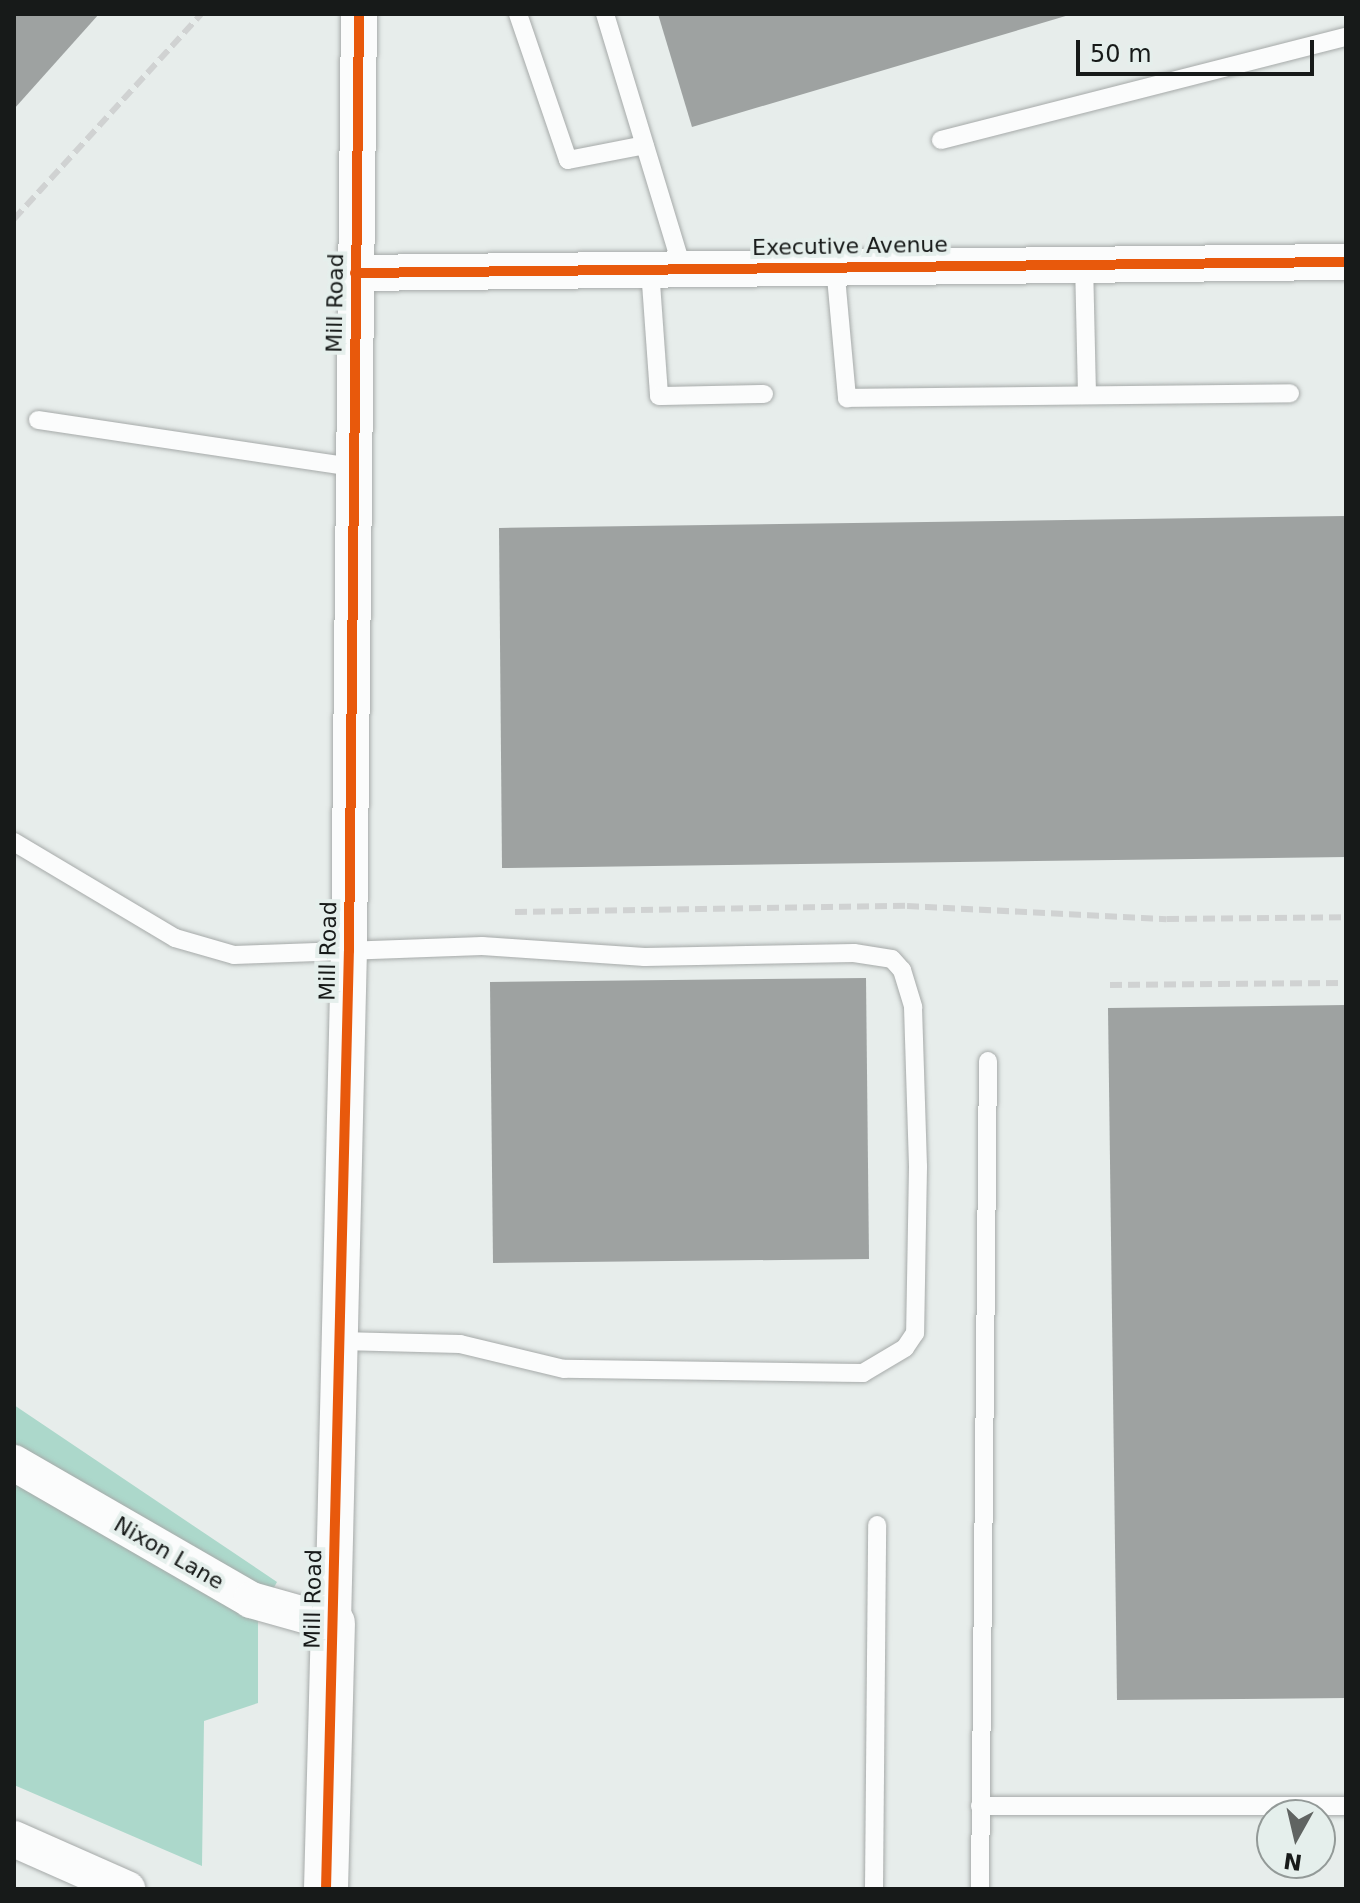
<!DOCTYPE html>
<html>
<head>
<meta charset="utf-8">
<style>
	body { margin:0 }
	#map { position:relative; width:1360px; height:1903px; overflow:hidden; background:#e7edeb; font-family:"DejaVu Sans",sans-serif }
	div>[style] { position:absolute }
	.forest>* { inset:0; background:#acd8cb }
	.building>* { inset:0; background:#9ea2a1 }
	.roads { filter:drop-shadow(0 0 2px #a6aaa9) drop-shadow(0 0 2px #a6aaa9) }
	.lane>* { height:18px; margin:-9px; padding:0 9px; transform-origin:9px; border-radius:9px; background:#fbfcfc }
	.street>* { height:36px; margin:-18px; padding:0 18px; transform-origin:18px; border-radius:18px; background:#fbfcfc }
	.secondary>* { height:44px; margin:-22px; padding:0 22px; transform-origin:22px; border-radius:22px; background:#fbfcfc }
	.rail>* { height:6px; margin-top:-3px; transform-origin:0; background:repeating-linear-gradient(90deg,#d0d2d2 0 12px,transparent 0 18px) }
	.cycleway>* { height:10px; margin:-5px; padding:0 5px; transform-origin:5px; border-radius:5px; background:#e8590c }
	span { translate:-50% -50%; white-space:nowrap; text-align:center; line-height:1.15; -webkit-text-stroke:8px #e5efec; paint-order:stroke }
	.street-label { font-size:22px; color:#171a19 }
	.frame { position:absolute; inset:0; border:16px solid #171a19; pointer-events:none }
	.north { position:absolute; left:1256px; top:1799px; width:80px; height:80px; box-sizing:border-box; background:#e5efec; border:2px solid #939a98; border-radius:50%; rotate:188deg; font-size:22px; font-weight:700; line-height:32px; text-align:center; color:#171a19 }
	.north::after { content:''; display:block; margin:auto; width:28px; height:36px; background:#606462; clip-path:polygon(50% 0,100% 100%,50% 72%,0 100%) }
	.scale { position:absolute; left:1076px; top:40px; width:238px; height:36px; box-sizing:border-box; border:4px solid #171a19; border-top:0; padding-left:10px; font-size:24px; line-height:28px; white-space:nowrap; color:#171a19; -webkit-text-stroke:6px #e5efec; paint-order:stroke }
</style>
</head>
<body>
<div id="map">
	<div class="forest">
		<i style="clip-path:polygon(14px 1405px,277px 1582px,258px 1615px,258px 1703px,204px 1721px,202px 1866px,14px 1785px)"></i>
	</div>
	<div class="building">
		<i style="clip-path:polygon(14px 14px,99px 14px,14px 109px)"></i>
		<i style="clip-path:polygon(658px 14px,1069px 14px,1069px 15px,692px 127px)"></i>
		<i style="clip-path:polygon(1346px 516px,1346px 857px,502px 868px,499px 528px)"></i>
		<i style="clip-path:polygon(866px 978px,869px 1259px,493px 1263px,490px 982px)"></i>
		<i style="clip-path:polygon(1346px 1005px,1346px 1698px,1117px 1700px,1108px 1008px)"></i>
	</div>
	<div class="roads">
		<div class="lane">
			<i style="left:518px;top:14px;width:154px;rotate:71.1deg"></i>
			<i style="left:568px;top:160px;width:78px;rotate:-11deg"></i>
			<i style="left:605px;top:14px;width:265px;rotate:73.1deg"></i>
			<i style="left:941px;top:140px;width:418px;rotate:-14.3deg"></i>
			<i style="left:1084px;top:262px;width:132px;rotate:88.7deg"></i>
			<i style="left:835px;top:266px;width:133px;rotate:84.8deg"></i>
			<i style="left:847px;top:398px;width:443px;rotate:-0.6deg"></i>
			<i style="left:650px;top:269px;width:127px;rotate:85.9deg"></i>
			<i style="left:659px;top:396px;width:105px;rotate:-1.1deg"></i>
			<i style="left:38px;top:420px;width:318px;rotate:8.5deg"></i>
			<i style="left:14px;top:842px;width:187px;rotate:30.8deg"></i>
			<i style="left:175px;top:938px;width:61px;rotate:16.1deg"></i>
			<i style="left:234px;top:955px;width:248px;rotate:-2.1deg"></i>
			<i style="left:482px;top:946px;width:163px;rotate:3.9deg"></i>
			<i style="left:645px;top:957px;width:209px;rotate:-1.1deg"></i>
			<i style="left:854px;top:953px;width:38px;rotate:9deg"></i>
			<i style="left:892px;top:959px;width:15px;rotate:48deg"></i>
			<i style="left:902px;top:970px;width:39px;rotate:73deg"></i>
			<i style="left:913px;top:1007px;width:160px;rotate:88.2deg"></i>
			<i style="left:918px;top:1167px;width:166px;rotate:91deg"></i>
			<i style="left:915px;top:1333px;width:18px;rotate:124deg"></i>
			<i style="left:905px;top:1348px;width:49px;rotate:149.2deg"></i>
			<i style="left:863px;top:1373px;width:299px;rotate:-179.2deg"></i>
			<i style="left:564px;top:1369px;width:107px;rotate:-166.5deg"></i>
			<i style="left:460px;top:1344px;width:120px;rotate:-178.6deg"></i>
			<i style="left:980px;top:1806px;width:366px"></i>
			<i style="left:874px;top:1889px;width:364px;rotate:-89.5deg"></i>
			<i style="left:980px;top:1889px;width:828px;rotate:-89.45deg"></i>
		</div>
		<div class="street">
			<i style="left:355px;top:273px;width:991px;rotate:-0.64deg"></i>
			<i style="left:14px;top:1463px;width:274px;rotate:30deg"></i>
			<i style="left:251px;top:1600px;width:85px;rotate:15.7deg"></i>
			<i style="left:333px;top:1623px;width:672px;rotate:-88.64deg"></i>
			<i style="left:349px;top:951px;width:937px;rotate:-89.39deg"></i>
			<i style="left:14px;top:1839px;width:124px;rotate:23.9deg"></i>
		</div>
		<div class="secondary">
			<i style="left:326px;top:1889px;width:266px;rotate:-88.5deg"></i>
		</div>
	</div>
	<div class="rail">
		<i style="left:14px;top:219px;width:277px;rotate:-47.6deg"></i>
		<i style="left:515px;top:912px;width:392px;rotate:-0.9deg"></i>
		<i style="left:907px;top:906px;width:260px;rotate:2.9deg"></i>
		<i style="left:1167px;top:919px;width:179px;rotate:-0.6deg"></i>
		<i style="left:1110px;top:985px;width:236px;rotate:-0.5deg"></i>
	</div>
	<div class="cycleway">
		<i style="left:355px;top:273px;width:991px;rotate:-0.64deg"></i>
		<i style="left:326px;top:1889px;width:938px;rotate:-88.6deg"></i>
		<i style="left:349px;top:951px;width:937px;rotate:-89.39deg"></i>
	</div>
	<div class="street-label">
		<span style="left:850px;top:246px;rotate:-1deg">Executive Avenue</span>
		<span style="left:335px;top:303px;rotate:-89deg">Mill Road</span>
		<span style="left:328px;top:951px;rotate:-89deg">Mill Road</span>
		<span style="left:169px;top:1553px;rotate:30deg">Nixon Lane</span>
		<span style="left:313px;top:1599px;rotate:-89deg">Mill Road</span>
	</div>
	<div class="frame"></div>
	<div class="north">N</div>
	<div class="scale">50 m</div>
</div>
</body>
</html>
